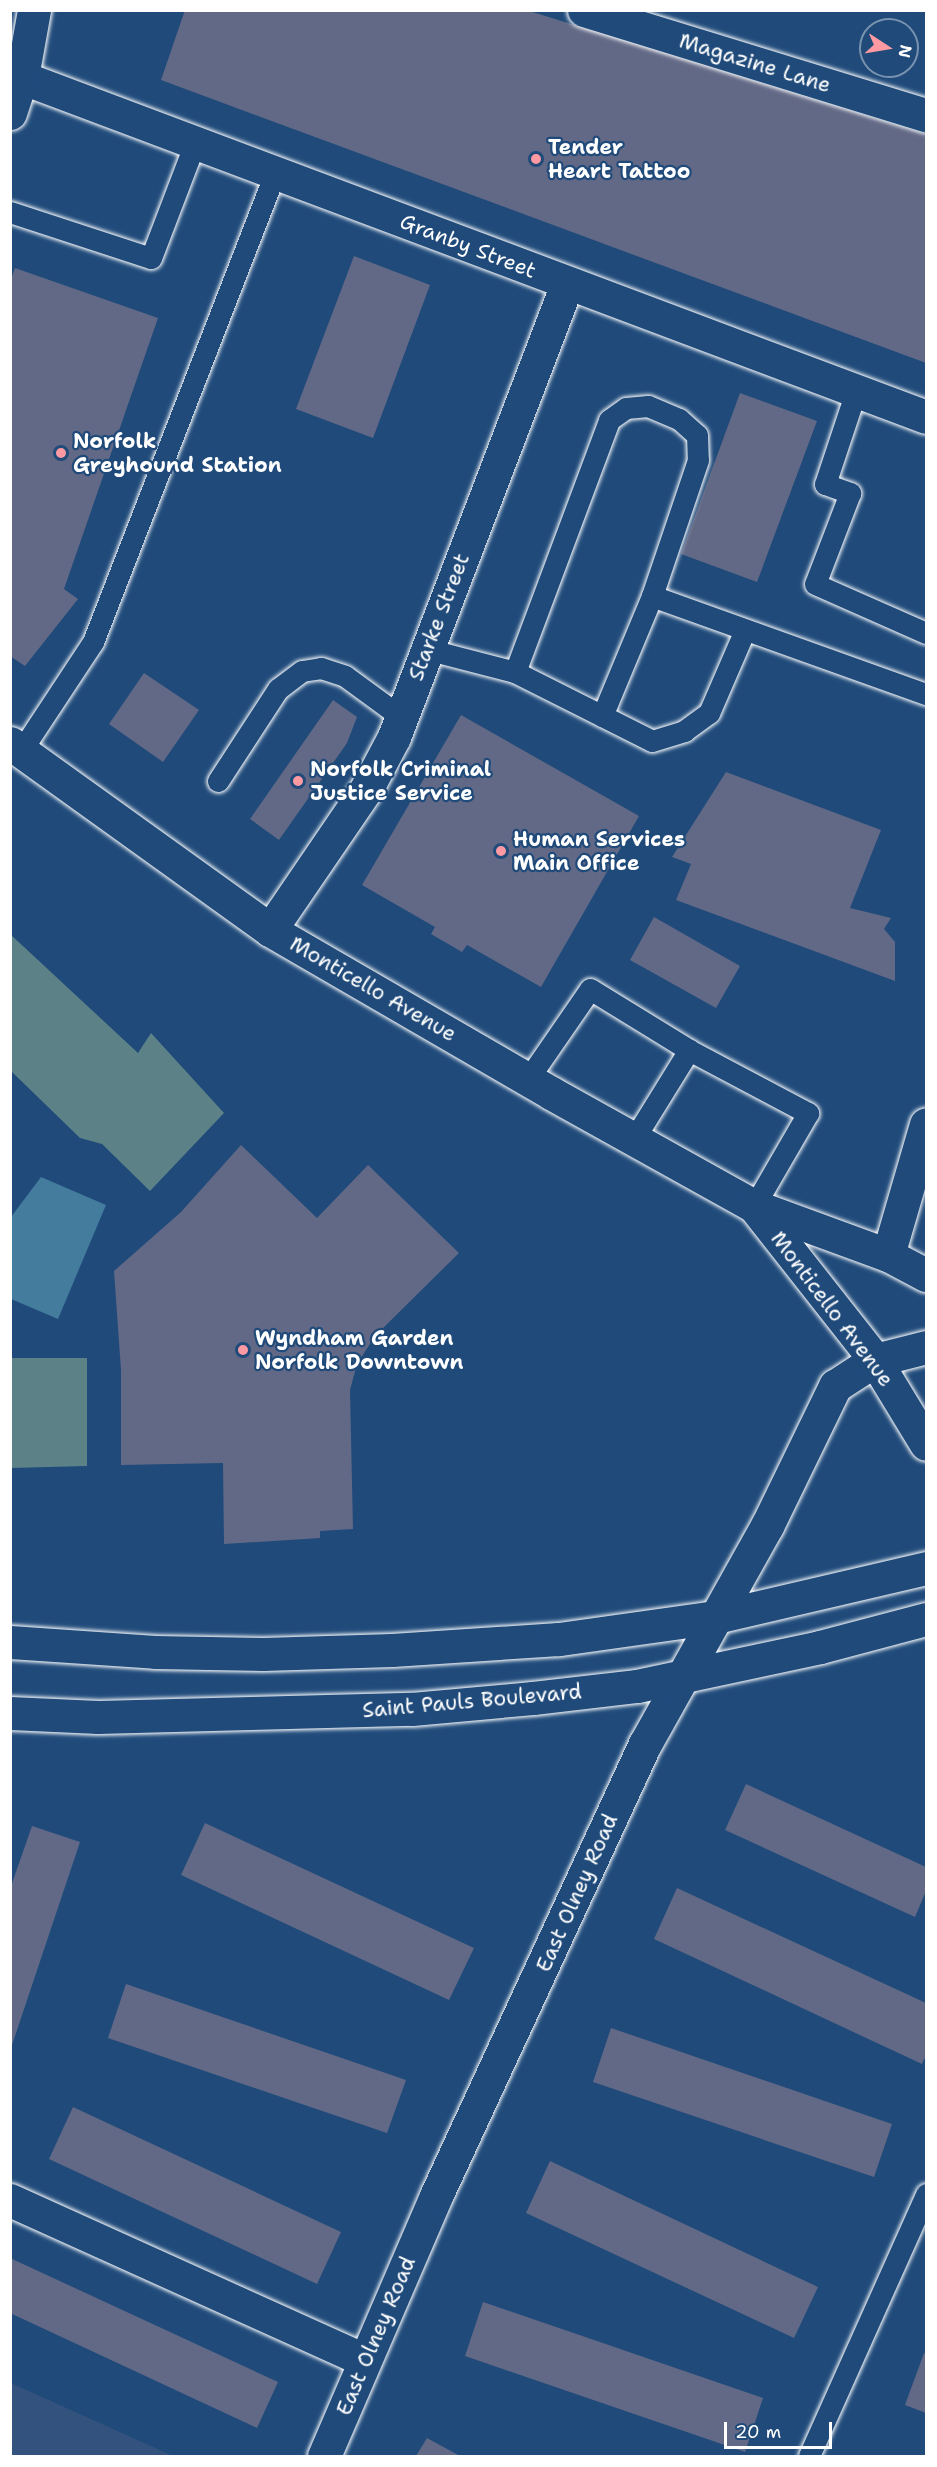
<!DOCTYPE html>
<html>
<head>
<meta charset="utf-8">
<style>
	body { margin:0 }
	#map { position:relative; width:937px; height:2467px; overflow:hidden; background:#1f4a7a; font-family:"Shantell Sans",sans-serif }
	div>[style] { position:absolute }
	.built>* { inset:0; background:#33537e }
	.green>* { inset:0; background:#5c8187 }
	.water>* { inset:0; background:#447c9e }
	.building>* { inset:0; background:#626986 }
	.roads { filter:drop-shadow(0 0 2px #fff) drop-shadow(0 0 2px #fff) }
	.service>* { height:21px; margin:-10.5px; padding:0 10.5px; transform-origin:10.5px; border-radius:10.5px; background:#1f4a7a }
	.minor>* { height:33px; margin:-16.5px; padding:0 16.5px; transform-origin:16.5px; border-radius:16.5px; background:#1f4a7a }
	.tertiary>* { height:33px; margin:-16.5px; padding:0 16.5px; transform-origin:16.5px; border-radius:16.5px; background:#1f4a7a }
	.secondary>* { height:33px; margin:-16.5px; padding:0 16.5px; transform-origin:16.5px; border-radius:16.5px; background:#1f4a7a }
	.primary>* { height:33px; margin:-16.5px; padding:0 16.5px; transform-origin:16.5px; border-radius:16.5px; background:#1f4a7a }
	.dots>* { width:16px; height:16px; translate:-50% -50%; box-sizing:border-box; border:3px solid #1f4a7a; border-radius:50% }
	span { translate:-50% -50%; white-space:nowrap; text-align:center; line-height:1.15; -webkit-text-stroke:4.5px #1f4a7a; paint-order:stroke }
	.street-label { font-size:21px; color:#fff }
	.poi-label { font-size:21px; color:#fff; font-weight:700 }
	.left { translate:0 -50%; text-align:left }
	.frame { position:absolute; inset:0; border:12px solid #fff; pointer-events:none }
	.north { position:absolute; left:859px; top:18px; width:60px; height:60px; box-sizing:border-box; background:#1f4a7a; border:2px solid #7992af; border-radius:50%; rotate:102deg; font-size:16px; font-weight:700; line-height:24px; text-align:center; color:#fff }
	.north::after { content:''; display:block; margin:auto; width:21px; height:27px; background:#ff9aa2; clip-path:polygon(50% 0,100% 100%,50% 72%,0 100%) }
	.scale { position:absolute; left:724px; top:2422px; width:108px; height:27px; box-sizing:border-box; border:3px solid #fff; border-top:0; padding-left:8px; font-size:18px; line-height:21px; white-space:nowrap; color:#fff; -webkit-text-stroke:4px #1f4a7a; paint-order:stroke }
</style>
</head>
<body>
<div id="map">
	<div class="built">
		<i style="clip-path:polygon(10px 2383px,11px 2383px,173px 2456px,11px 2456px)"></i>
	</div>
	<div class="green">
		<i style="clip-path:polygon(10px 934px,138px 1053px,151px 1033px,224px 1113px,150px 1191px,102px 1144px,80px 1138px,11px 1071px)"></i>
		<i style="clip-path:polygon(10px 1358px,87px 1358px,87px 1466px,11px 1468px)"></i>
	</div>
	<div class="water">
		<i style="clip-path:polygon(41px 1177px,106px 1205px,58px 1319px,11px 1299px,11px 1217px)"></i>
	</div>
	<div class="building">
		<i style="clip-path:polygon(185px 10px,526px 10px,926px 134px,926px 363px,161px 80px)"></i>
		<i style="clip-path:polygon(354px 256px,430px 285px,373px 438px,296px 409px)"></i>
		<i style="clip-path:polygon(15px 268px,158px 318px,64px 589px,78px 599px,25px 666px,10px 656px,10px 281px)"></i>
		<i style="clip-path:polygon(740px 393px,817px 421px,757px 582px,681px 554px)"></i>
		<i style="clip-path:polygon(144px 673px,199px 710px,163px 762px,109px 724px)"></i>
		<i style="clip-path:polygon(333px 700px,357px 717px,347px 743px,279px 840px,250px 819px)"></i>
		<i style="clip-path:polygon(461px 715px,639px 816px,541px 987px,467px 945px,462px 952px,431px 934px,435px 927px,362px 885px)"></i>
		<i style="clip-path:polygon(726px 772px,881px 830px,850px 908px,891px 918px,884px 929px,895px 942px,895px 981px,676px 900px,691px 864px,672px 857px)"></i>
		<i style="clip-path:polygon(654px 917px,740px 966px,716px 1008px,630px 960px)"></i>
		<i style="clip-path:polygon(241px 1145px,317px 1218px,368px 1165px,459px 1253px,375px 1336px,357px 1364px,350px 1390px,353px 1529px,320px 1531px,320px 1538px,224px 1544px,223px 1463px,121px 1465px,121px 1370px,114px 1271px,181px 1212px)"></i>
		<i style="clip-path:polygon(746px 1784px,926px 1867px,926px 1891px,915px 1917px,725px 1830px)"></i>
		<i style="clip-path:polygon(205px 1823px,474px 1948px,449px 2000px,181px 1875px)"></i>
		<i style="clip-path:polygon(32px 1826px,80px 1842px,11px 2048px,10px 1889px)"></i>
		<i style="clip-path:polygon(677px 1888px,926px 2003px,926px 2055px,922px 2064px,654px 1939px)"></i>
		<i style="clip-path:polygon(126px 1984px,406px 2080px,387px 2133px,108px 2038px)"></i>
		<i style="clip-path:polygon(611px 2028px,892px 2124px,874px 2177px,593px 2082px)"></i>
		<i style="clip-path:polygon(73px 2107px,341px 2232px,317px 2284px,49px 2159px)"></i>
		<i style="clip-path:polygon(550px 2161px,818px 2287px,794px 2338px,526px 2213px)"></i>
		<i style="clip-path:polygon(10px 2258px,278px 2382px,257px 2428px,10px 2313px)"></i>
		<i style="clip-path:polygon(483px 2302px,763px 2398px,745px 2452px,465px 2356px)"></i>
		<i style="clip-path:polygon(924px 2353px,926px 2354px,926px 2413px,905px 2405px)"></i>
		<i style="clip-path:polygon(427px 2438px,460px 2456px,416px 2456px)"></i>
	</div>
	<div class="roads">
		<div class="service">
			<i style="left:10px;top:212px;width:148px;rotate:18.1deg"></i>
			<i style="left:151px;top:258px;width:123px;rotate:-69.1deg"></i>
			<i style="left:856px;top:391px;width:98px;rotate:108.4deg"></i>
			<i style="left:825px;top:484px;width:27px;rotate:20deg"></i>
			<i style="left:850px;top:493px;width:97px;rotate:111deg"></i>
			<i style="left:815px;top:584px;width:121px;rotate:23.8deg"></i>
			<i style="left:652px;top:596px;width:291px;rotate:19.7deg"></i>
			<i style="left:426px;top:649px;width:92px;rotate:14.5deg"></i>
			<i style="left:515px;top:672px;width:153px;rotate:26.7deg"></i>
			<i style="left:652px;top:741px;width:34px;rotate:-17deg"></i>
			<i style="left:684px;top:731px;width:31px;rotate:-36deg"></i>
			<i style="left:709px;top:713px;width:90px;rotate:-66.6deg"></i>
			<i style="left:515px;top:672px;width:269px;rotate:-69.5deg"></i>
			<i style="left:609px;top:420px;width:21px;rotate:-35deg"></i>
			<i style="left:626px;top:408px;width:22px;rotate:-5deg"></i>
			<i style="left:648px;top:406px;width:34px;rotate:23deg"></i>
			<i style="left:679px;top:419px;width:24px;rotate:42deg"></i>
			<i style="left:697px;top:435px;width:25px;rotate:88deg"></i>
			<i style="left:698px;top:460px;width:144px;rotate:108.7deg"></i>
			<i style="left:652px;top:596px;width:130px;rotate:112.6deg"></i>
			<i style="left:21px;top:751px;width:131px;rotate:-56.6deg"></i>
			<i style="left:93px;top:642px;width:503px;rotate:-68.79deg"></i>
			<i style="left:218px;top:781px;width:110px;rotate:-56.9deg"></i>
			<i style="left:278px;top:689px;width:30px;rotate:-37deg"></i>
			<i style="left:302px;top:671px;width:19px;rotate:-9deg"></i>
			<i style="left:321px;top:668px;width:25px;rotate:18deg"></i>
			<i style="left:345px;top:676px;width:69px;rotate:36.2deg"></i>
			<i style="left:528px;top:1079px;width:109px;rotate:-55.4deg"></i>
			<i style="left:590px;top:989px;width:116px;rotate:31.6deg"></i>
			<i style="left:689px;top:1050px;width:135px;rotate:27.9deg"></i>
			<i style="left:808px;top:1113px;width:108px;rotate:120.1deg"></i>
			<i style="left:634px;top:1139px;width:105px;rotate:-58.3deg"></i>
			<i style="left:809px;top:2456px;width:287px;rotate:-65.9deg"></i>
		</div>
		<div class="minor">
			<i style="left:584px;top:10px;width:358px;rotate:17.1deg"></i>
			<i style="left:270px;top:930px;width:172px;rotate:-55.7deg"></i>
			<i style="left:367px;top:788px;width:58px;rotate:-62.1deg"></i>
			<i style="left:394px;top:737px;width:485px;rotate:-69.1deg"></i>
			<i style="left:10px;top:2200px;width:388px;rotate:24.3deg"></i>
			<i style="left:324px;top:2456px;width:283px;rotate:-66.7deg"></i>
			<i style="left:436px;top:2196px;width:498px;rotate:-65.2deg"></i>
			<i style="left:645px;top:1744px;width:250px;rotate:-60.8deg"></i>
			<i style="left:767px;top:1526px;width:156px;rotate:-64.1deg"></i>
			<i style="left:835px;top:1386px;width:48px;rotate:-33deg"></i>
		</div>
		<div class="tertiary">
			<i style="left:10px;top:73px;width:978px;rotate:20.58deg"></i>
			<i style="left:888px;top:1255px;width:136px;rotate:-73.8deg"></i>
		</div>
		<div class="secondary">
			<i style="left:10px;top:743px;width:320px;rotate:35.7deg"></i>
			<i style="left:270px;top:930px;width:325px;rotate:30.1deg"></i>
			<i style="left:551px;top:1093px;width:232px;rotate:29.1deg"></i>
			<i style="left:754px;top:1206px;width:143px;rotate:20.1deg"></i>
			<i style="left:888px;top:1255px;width:43px;rotate:27.8deg"></i>
			<i style="left:754px;top:1206px;width:196px;rotate:51.8deg"></i>
			<i style="left:875px;top:1360px;width:98px;rotate:58.7deg"></i>
			<i style="left:875px;top:1360px;width:53px;rotate:-14.3deg"></i>
		</div>
		<div class="primary">
			<i style="left:10px;top:113px;width:38px;rotate:-72deg"></i>
			<i style="left:22px;top:77px;width:68px;rotate:-79.8deg"></i>
			<i style="left:10px;top:1642px;width:145px;rotate:3.9deg"></i>
			<i style="left:155px;top:1652px;width:108px;rotate:1.1deg"></i>
			<i style="left:263px;top:1654px;width:129px;rotate:-1.8deg"></i>
			<i style="left:392px;top:1650px;width:167px;rotate:-3.8deg"></i>
			<i style="left:559px;top:1639px;width:159px;rotate:-8deg"></i>
			<i style="left:716px;top:1617px;width:216px;rotate:-13.1deg"></i>
			<i style="left:10px;top:1713px;width:88px;rotate:2.6deg"></i>
			<i style="left:98px;top:1717px;width:314px;rotate:-1.5deg"></i>
			<i style="left:412px;top:1709px;width:121px;rotate:-5.2deg"></i>
			<i style="left:533px;top:1698px;width:105px;rotate:-6.6deg"></i>
			<i style="left:637px;top:1686px;width:187px;rotate:-12deg"></i>
			<i style="left:820px;top:1647px;width:110px;rotate:-14.8deg"></i>
		</div>
	</div>
	<div class="dots">
		<i style="left:536px;top:159px;background:#ff9aa2"></i>
		<i style="left:61px;top:453px;background:#ff9aa2"></i>
		<i style="left:298px;top:781px;background:#ff9aa2"></i>
		<i style="left:501px;top:851px;background:#ff9aa2"></i>
		<i style="left:243px;top:1350px;background:#ff9aa2"></i>
	</div>
	<div class="street-label">
		<span style="left:755px;top:63px;rotate:17deg">Magazine Lane</span>
		<span style="left:468px;top:246px;rotate:21deg">Granby Street</span>
		<span style="left:439px;top:617px;rotate:-69deg">Starke Street</span>
		<span style="left:373px;top:989px;rotate:30deg">Monticello Avenue</span>
		<span style="left:832px;top:1309px;rotate:53deg">Monticello Avenue</span>
		<span style="left:472px;top:1701px;rotate:-5deg">Saint Pauls Boulevard</span>
		<span style="left:577px;top:1893px;rotate:-66deg">East Olney Road</span>
		<span style="left:376px;top:2336px;rotate:-67deg">East Olney Road</span>
	</div>
	<div class="poi-label">
		<span class="left" style="left:548px;top:159px">Tender<br>Heart Tattoo</span>
		<span class="left" style="left:73px;top:453px">Norfolk<br>Greyhound Station</span>
		<span class="left" style="left:310px;top:781px">Norfolk Criminal<br>Justice Service</span>
		<span class="left" style="left:513px;top:851px">Human Services<br>Main Office</span>
		<span class="left" style="left:255px;top:1350px">Wyndham Garden<br>Norfolk Downtown</span>
	</div>
	<div class="frame"></div>
	<div class="north">N</div>
	<div class="scale">20 m</div>
</div>
</body>
</html>
